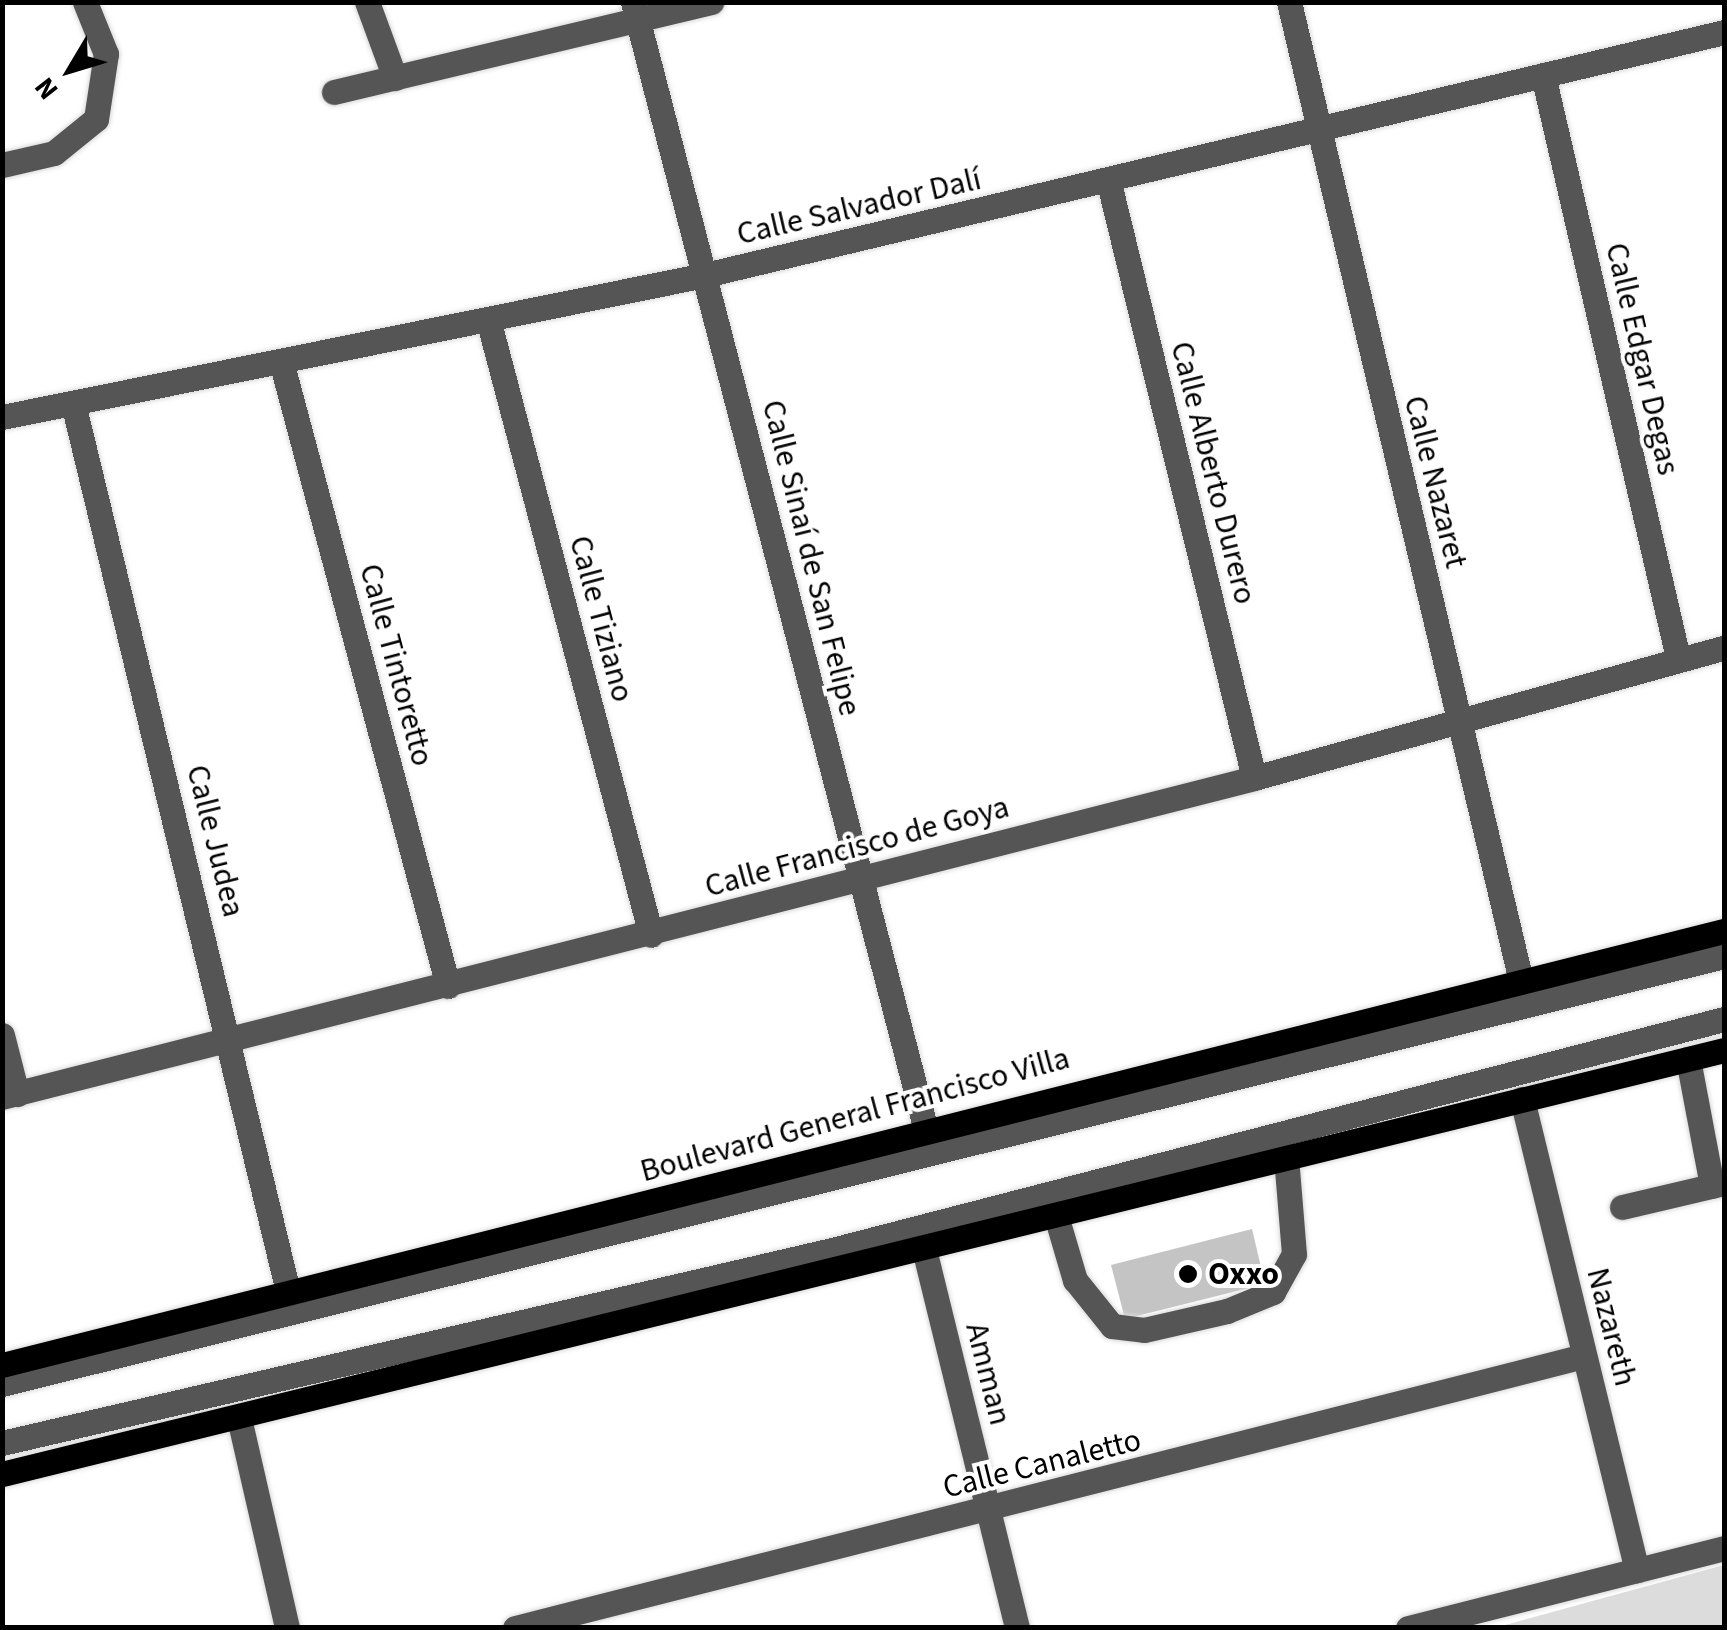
<!DOCTYPE html>
<html>
<head>
<meta charset="utf-8">
<style>
	body { margin:0 }
	#map { position:relative; width:1727px; height:1630px; overflow:hidden; background:#fff; font-family:"Source Sans 3",sans-serif }
	div>[style] { position:absolute }
	.green>* { inset:0; background:#dcdcdc }
	.building>* { inset:0; background:#c4c4c4 }
	.roads { filter:drop-shadow(0 0 2px #dbdbdb) drop-shadow(0 0 2px #dbdbdb) }
	.minor>* { height:25px; margin:-12.5px; padding:0 12.5px; transform-origin:12.5px; border-radius:12.5px; background:#555 }
	.major>* { height:25px; margin:-12.5px; padding:0 12.5px; transform-origin:12.5px; border-radius:12.5px; background:#000 }
	.dots>* { width:28px; height:28px; translate:-50% -50%; box-sizing:border-box; border:5px solid #fff; border-radius:50% }
	span { translate:-50% -50%; white-space:nowrap; text-align:center; line-height:1.15; -webkit-text-stroke:8px #fff; paint-order:stroke }
	.street-label { font-size:32px; color:#000 }
	.poi-label { font-size:32px; color:#000; font-weight:700 }
	.left { translate:0 -50%; text-align:left }
	.frame { position:absolute; inset:0; border:5px solid #000; pointer-events:none }
	.north { position:absolute; left:20px; top:20px; width:100px; height:100px; -webkit-text-stroke:8px #fff; paint-order:stroke; rotate:232deg; font-size:28px; font-weight:700; line-height:40px; text-align:center; color:#000 }
	.north::after { content:''; display:block; margin:auto; width:35px; height:45px; background:#000; clip-path:polygon(50% 0,100% 100%,50% 72%,0 100%) }
</style>
</head>
<body>
<div id="map">
	<div class="green">
		<i style="clip-path:polygon(1724px 1565px,1724px 1627px,1498px 1627px)"></i>
	</div>
	<div class="building">
		<i style="clip-path:polygon(1252px 1229px,1265px 1284px,1125px 1319px,1111px 1265px)"></i>
	</div>
	<div class="roads">
		<div class="minor">
			<i style="left:367px;top:2px;width:81px;rotate:69.8deg"></i>
			<i style="left:633px;top:2px;width:1165px;rotate:75.44deg"></i>
			<i style="left:1289px;top:2px;width:1002px;rotate:76.67deg"></i>
			<i style="left:1543px;top:75px;width:598px;rotate:76.96deg"></i>
			<i style="left:334px;top:92px;width:388px;rotate:-13.4deg"></i>
			<i style="left:2px;top:165px;width:53px;rotate:-13deg"></i>
			<i style="left:54px;top:153px;width:54px;rotate:-39deg"></i>
			<i style="left:96px;top:119px;width:66px;rotate:-81.3deg"></i>
			<i style="left:106px;top:54px;width:56px;rotate:-112deg"></i>
			<i style="left:1109px;top:183px;width:612px;rotate:76.3deg"></i>
			<i style="left:488px;top:319px;width:637px;rotate:75.18deg"></i>
			<i style="left:281px;top:361px;width:647px;rotate:75.04deg"></i>
			<i style="left:73px;top:403px;width:919px;rotate:76.4deg"></i>
			<i style="left:2px;top:417px;width:717px;rotate:-11.42deg"></i>
			<i style="left:705px;top:275px;width:1048px;rotate:-13.41deg"></i>
			<i style="left:2px;top:1035px;width:61px;rotate:75.7deg"></i>
			<i style="left:1688px;top:1059px;width:129px;rotate:79.3deg"></i>
			<i style="left:2px;top:1097px;width:1292px;rotate:-14.29deg"></i>
			<i style="left:1254px;top:778px;width:488px;rotate:-15.5deg"></i>
			<i style="left:1522px;top:1099px;width:485px;rotate:76.3deg"></i>
			<i style="left:1622px;top:1207px;width:105px;rotate:-13.2deg"></i>
			<i style="left:1057px;top:1219px;width:64px;rotate:73.6deg"></i>
			<i style="left:1075px;top:1280px;width:59px;rotate:51.2deg"></i>
			<i style="left:1112px;top:1326px;width:32px;rotate:7deg"></i>
			<i style="left:1144px;top:1330px;width:85px;rotate:-12.9deg"></i>
			<i style="left:1227px;top:1311px;width:50px;rotate:-22.4deg"></i>
			<i style="left:1273px;top:1292px;width:43px;rotate:-61.1deg"></i>
			<i style="left:1294px;top:1254px;width:97px;rotate:-94.7deg"></i>
			<i style="left:925px;top:1253px;width:386px;rotate:76.2deg"></i>
			<i style="left:2px;top:1384px;width:1774px;rotate:-13.96deg"></i>
			<i style="left:239px;top:1418px;width:215px;rotate:77.1deg"></i>
			<i style="left:2px;top:1443px;width:852px;rotate:-13.09deg"></i>
			<i style="left:832px;top:1250px;width:921px;rotate:-14.52deg"></i>
			<i style="left:515px;top:1628px;width:1103px;rotate:-14.28deg"></i>
			<i style="left:1408px;top:1628px;width:326px;rotate:-14.2deg"></i>
		</div>
		<div class="major">
			<i style="left:2px;top:1365px;width:1776px;rotate:-14.15deg"></i>
			<i style="left:2px;top:1474px;width:1773px;rotate:-13.83deg"></i>
		</div>
	</div>
	<div class="dots">
		<i style="left:1188px;top:1274px;background:#000"></i>
	</div>
	<div class="street-label">
		<span style="left:859px;top:207px;rotate:-13deg">Calle Salvador Dalí</span>
		<span style="left:1642px;top:359px;rotate:77deg">Calle Edgar Degas</span>
		<span style="left:1213px;top:473px;rotate:76deg">Calle Alberto Durero</span>
		<span style="left:1435px;top:482px;rotate:76deg">Calle Nazaret</span>
		<span style="left:811px;top:558px;rotate:76deg">Calle Sinaí de San Felipe</span>
		<span style="left:601px;top:619px;rotate:75deg">Calle Tiziano</span>
		<span style="left:396px;top:665px;rotate:75deg">Calle Tintoretto</span>
		<span style="left:215px;top:841px;rotate:76deg">Calle Judea</span>
		<span style="left:857px;top:847px;rotate:-15deg">Calle Francisco de Goya</span>
		<span style="left:855px;top:1115px;rotate:-15deg">Boulevard General Francisco Villa</span>
		<span style="left:1611px;top:1327px;rotate:76deg">Nazareth</span>
		<span style="left:988px;top:1374px;rotate:76deg">Amman</span>
		<span style="left:1042px;top:1464px;rotate:-14deg">Calle Canaletto</span>
	</div>
	<div class="poi-label">
		<span class="left" style="left:1208px;top:1274px">Oxxo</span>
	</div>
	<div class="frame"></div>
	<div class="north">N</div>
</div>
</body>
</html>
